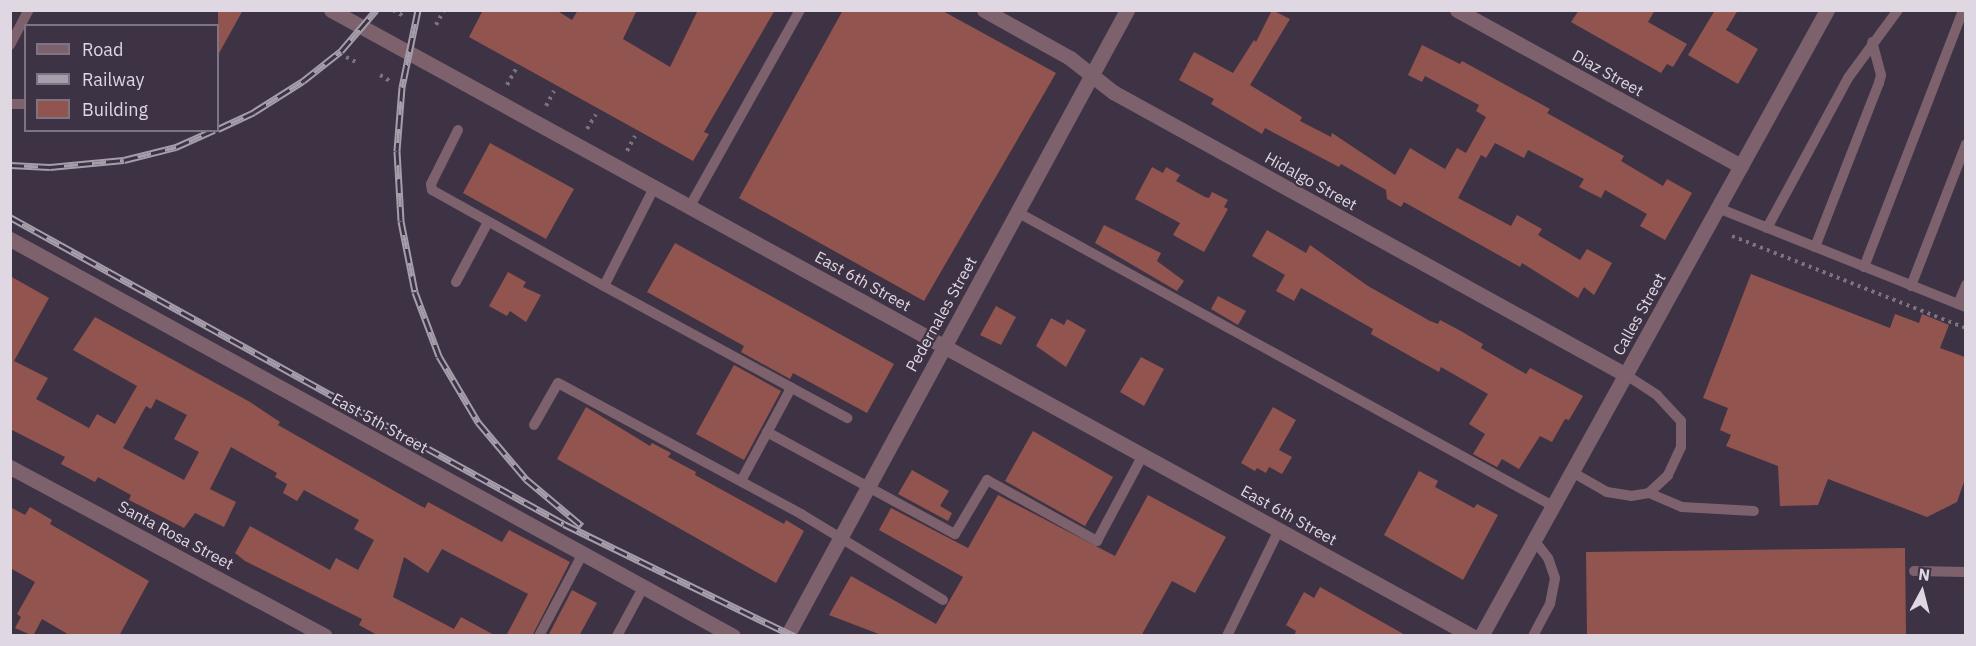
<!DOCTYPE html>
<html>
<head>
<meta charset="utf-8">
<style>
	body { margin:0 }
	#map { position:relative; width:1976px; height:646px; overflow:hidden; background:#3e3344; font-family:"IBM Plex Sans",sans-serif }
	div>[style] { position:absolute }
	.building>* { inset:0; background:#92544f }
	.path>* { height:4px; margin-top:-2px; transform-origin:0; background:repeating-linear-gradient(90deg,#7c7281 0 3px,transparent 0 7.5px) }
	.service>* { height:10px; margin:-5px; padding:0 5px; transform-origin:5px; border-radius:5px; background:#7d626d }
	.minor>* { height:15px; margin:-7.5px; padding:0 7.5px; transform-origin:7.5px; border-radius:7.5px; background:#7d626d }
	.tertiary>* { height:15px; margin:-7.5px; padding:0 7.5px; transform-origin:7.5px; border-radius:7.5px; background:#7d626d }
	.rail>* { height:7px; margin-top:-3.5px; transform-origin:0; background:repeating-linear-gradient(90deg,#3e3344 0 14px,#a69eab 0 28px); box-sizing:border-box; border-block:2px solid #a69eab }
	span { translate:-50% -50%; white-space:nowrap; text-align:center; line-height:1.15; -webkit-text-stroke:4.5px #3e3344; paint-order:stroke }
	.street-label { font-size:16px; color:#dfd8e3 }
	.frame { position:absolute; inset:0; border:12px solid #dfd8e3; pointer-events:none }
	.legend { position:absolute; left:24px; top:24px; width:195px; height:108px; box-sizing:border-box; background:#3e3344; border:2px solid #7e7584; margin:0; padding:8px 10px; list-style:none; font-size:18px; color:#dfd8e3 }
	.legend li { display:flex; align-items:center; gap:12px; height:30px }
	.legend b { width:30px; border:2px solid #7e7584 }
	.north { position:absolute; left:1892px; top:562px; width:60px; height:60px; -webkit-text-stroke:4px #3e3344; paint-order:stroke; rotate:7deg; font-size:16px; font-weight:700; line-height:24px; text-align:center; color:#dfd8e3 }
	.north::after { content:''; display:block; margin:auto; width:21px; height:27px; background:#dfd8e3; clip-path:polygon(50% 0,100% 100%,50% 72%,0 100%) }
</style>
</head>
<body>
<div id="map">
	<div class="building">
		<i style="clip-path:polygon(218px 10px,243px 10px,218px 55px)"></i>
		<i style="clip-path:polygon(483px 10px,556px 10px,572px 20px,578px 10px,637px 10px,623px 39px,670px 67px,698px 10px,775px 10px,704px 132px,709px 134px,693px 161px,469px 37px)"></i>
		<i style="clip-path:polygon(843px 10px,941px 10px,1056px 73px,924px 301px,739px 198px)"></i>
		<i style="clip-path:polygon(1272px 10px,1290px 19px,1250px 85px,1302px 117px,1300px 121px,1331px 137px,1332px 133px,1395px 175px,1410px 148px,1445px 169px,1457px 148px,1466px 153px,1486px 117px,1476px 111px,1479px 105px,1425px 76px,1422px 82px,1408px 75px,1422px 45px,1460px 64px,1462px 61px,1550px 109px,1547px 113px,1624px 156px,1621px 161px,1663px 186px,1667px 179px,1692px 193px,1665px 240px,1640px 226px,1647px 214px,1605px 190px,1601px 198px,1579px 187px,1584px 179px,1528px 150px,1524px 158px,1495px 143px,1486px 158px,1481px 155px,1458px 198px,1511px 226px,1517px 215px,1542px 229px,1538px 235px,1580px 260px,1587px 249px,1612px 263px,1594px 295px,1584px 287px,1578px 298px,1522px 263px,1520px 267px,1404px 202px,1401px 207px,1387px 199px,1386px 190px,1341px 164px,1339px 167px,1265px 128px,1262px 134px,1211px 104px,1214px 99px,1179px 80px,1194px 52px,1233px 73px,1254px 40px,1256px 42px)"></i>
		<i style="clip-path:polygon(1579px 10px,1655px 10px,1648px 22px,1687px 44px,1673px 67px,1667px 64px,1661px 73px,1571px 22px)"></i>
		<i style="clip-path:polygon(1715px 10px,1738px 10px,1726px 30px,1758px 49px,1738px 84px,1688px 55px)"></i>
		<i style="clip-path:polygon(490px 143px,574px 189px,546px 239px,463px 193px)"></i>
		<i style="clip-path:polygon(1152px 167px,1163px 173px,1166px 167px,1180px 175px,1176px 181px,1205px 197px,1209px 198px,1212px 192px,1228px 200px,1224px 207px,1228px 209px,1204px 252px,1173px 235px,1180px 223px,1135px 199px)"></i>
		<i style="clip-path:polygon(1104px 225px,1161px 253px,1157px 261px,1184px 281px,1177px 291px,1095px 243px)"></i>
		<i style="clip-path:polygon(1267px 230px,1306px 253px,1310px 245px,1368px 286px,1430px 321px,1438px 324px,1440px 320px,1459px 330px,1483px 344px,1481px 348px,1526px 374px,1530px 368px,1583px 396px,1569px 420px,1565px 419px,1552px 442px,1540px 436px,1519px 469px,1502px 459px,1497px 467px,1473px 454px,1485px 434px,1469px 424px,1488px 394px,1441px 367px,1439px 372px,1419px 361px,1371px 334px,1373px 329px,1301px 288px,1294px 301px,1276px 291px,1285px 275px,1252px 256px)"></i>
		<i style="clip-path:polygon(675px 243px,894px 364px,867px 413px,793px 373px,790px 379px,741px 352px,744px 346px,647px 292px)"></i>
		<i style="clip-path:polygon(508px 272px,526px 282px,523px 287px,541px 295px,526px 322px,510px 311px,507px 316px,489px 306px)"></i>
		<i style="clip-path:polygon(1751px 274px,1890px 328px,1895px 314px,1919px 323px,1922px 314px,1949px 325px,1940px 348px,1965px 357px,1965px 479px,1957px 502px,1927px 517px,1828px 479px,1818px 505px,1780px 506px,1778px 466px,1726px 446px,1731px 435px,1720px 430px,1728px 408px,1703px 398px)"></i>
		<i style="clip-path:polygon(evenodd,10px 276px,49px 298px,14px 361px,48px 378px,36px 399px,89px 428px,97px 414px,115px 424px,137px 386px,73px 350px,95px 317px,250px 402px,280px 422px,278px 425px,419px 505px,425px 508px,428px 502px,502px 542px,509px 530px,570px 562px,532px 636px,506px 636px,528px 594px,442px 549px,428px 573px,404px 557px,393px 597px,454px 629px,461px 617px,496px 636px,379px 636px,359px 625px,362px 619px,245px 561px,235px 553px,250px 526px,330px 570px,336px 558px,358px 570px,374px 540px,354px 529px,359px 520px,304px 490px,297px 501px,283px 493px,287px 484px,275px 477px,277px 473px,231px 447px,210px 489px,236px 502px,224px 527px,195px 513px,184px 528px,129px 500px,131px 495px,98px 477px,95px 482px,61px 464px,65px 457px,10px 429px,10px 276px,156px 399px,187px 415px,174px 439px,199px 452px,184px 480px,123px 448px,146px 406px,151px 409px,156px 399px)"></i>
		<i style="clip-path:polygon(1218px 296px,1246px 311px,1238px 325px,1211px 309px)"></i>
		<i style="clip-path:polygon(996px 306px,1016px 317px,1001px 345px,980px 335px)"></i>
		<i style="clip-path:polygon(1051px 318px,1064px 325px,1067px 319px,1086px 330px,1066px 367px,1036px 346px)"></i>
		<i style="clip-path:polygon(1141px 357px,1164px 369px,1144px 406px,1120px 392px)"></i>
		<i style="clip-path:polygon(734px 365px,781px 391px,744px 460px,696px 434px)"></i>
		<i style="clip-path:polygon(586px 407px,650px 446px,652px 443px,671px 453px,668px 457px,696px 472px,695px 475px,784px 524px,786px 520px,804px 531px,776px 583px,557px 459px)"></i>
		<i style="clip-path:polygon(1273px 407px,1296px 420px,1279px 450px,1292px 457px,1282px 474px,1269px 467px,1266px 473px,1257px 468px,1255px 471px,1241px 463px)"></i>
		<i style="clip-path:polygon(1033px 431px,1113px 477px,1085px 526px,1005px 481px)"></i>
		<i style="clip-path:polygon(912px 470px,949px 491px,940px 506px,952px 513px,948px 521px,898px 494px)"></i>
		<i style="clip-path:polygon(1419px 471px,1438px 481px,1435px 487px,1474px 508px,1477px 504px,1498px 515px,1463px 580px,1384px 535px)"></i>
		<i style="clip-path:polygon(998px 495px,1115px 556px,1148px 495px,1226px 537px,1195px 593px,1172px 581px,1141px 636px,884px 636px,829px 615px,851px 576px,936px 624px,963px 577px,879px 530px,891px 508px,968px 548px)"></i>
		<i style="clip-path:polygon(10px 507px,25px 515px,30px 507px,52px 520px,50px 524px,149px 581px,119px 636px,71px 636px,42px 619px,33px 636px,15px 628px,21px 617px,17px 614px,35px 582px,10px 568px)"></i>
		<i style="clip-path:polygon(1905px 548px,1906px 636px,1587px 636px,1586px 552px)"></i>
		<i style="clip-path:polygon(1320px 587px,1407px 636px,1294px 636px,1296px 631px,1286px 625px,1304px 592px,1314px 598px)"></i>
		<i style="clip-path:polygon(572px 590px,597px 603px,579px 636px,548px 636px)"></i>
	</div>
	<div class="path">
		<i style="left:393px;top:10px;width:14px;rotate:30deg"></i>
		<i style="left:436px;top:25px;width:17px;rotate:-62deg"></i>
		<i style="left:346px;top:57px;width:13px;rotate:27deg"></i>
		<i style="left:380px;top:75px;width:12px;rotate:31deg"></i>
		<i style="left:507px;top:85px;width:18px;rotate:-61deg"></i>
		<i style="left:546px;top:106px;width:17px;rotate:-62deg"></i>
		<i style="left:587px;top:129px;width:17px;rotate:-59deg"></i>
		<i style="left:627px;top:151px;width:17px;rotate:-62deg"></i>
		<i style="left:1732px;top:236px;width:251px;rotate:21.5deg"></i>
	</div>
	<div class="service">
		<i style="left:10px;top:45px;width:40px;rotate:-62deg"></i>
		<i style="left:10px;top:104px;width:16px"></i>
		<i style="left:458px;top:130px;width:60px;rotate:116.6deg"></i>
		<i style="left:431px;top:184px;width:6px;rotate:81deg"></i>
		<i style="left:432px;top:190px;width:197px;rotate:29.2deg"></i>
		<i style="left:604px;top:286px;width:112px;rotate:-63deg"></i>
		<i style="left:690px;top:206px;width:225px;rotate:-60.7deg"></i>
		<i style="left:1718px;top:208px;width:267px;rotate:21.8deg"></i>
		<i style="left:1017px;top:212px;width:611px;rotate:28.75deg"></i>
		<i style="left:1767px;top:228px;width:170px;rotate:-61.6deg"></i>
		<i style="left:1848px;top:78px;width:84px;rotate:-53.7deg"></i>
		<i style="left:1815px;top:247px;width:176px;rotate:-68.7deg"></i>
		<i style="left:1879px;top:83px;width:8px;rotate:-76deg"></i>
		<i style="left:1881px;top:75px;width:34px;rotate:-105deg"></i>
		<i style="left:1864px;top:267px;width:272px;rotate:-68.9deg"></i>
		<i style="left:456px;top:282px;width:68px;rotate:-61.9deg"></i>
		<i style="left:604px;top:286px;width:277px;rotate:28.5deg"></i>
		<i style="left:1911px;top:286px;width:152px;rotate:-68.8deg"></i>
		<i style="left:1958px;top:304px;width:21px;rotate:-67deg"></i>
		<i style="left:534px;top:425px;width:48px;rotate:-60.3deg"></i>
		<i style="left:558px;top:383px;width:276px;rotate:28.3deg"></i>
		<i style="left:801px;top:514px;width:166px;rotate:31.2deg"></i>
		<i style="left:767px;top:432px;width:214px;rotate:28.5deg"></i>
		<i style="left:955px;top:534px;width:63px;rotate:-59.3deg"></i>
		<i style="left:987px;top:480px;width:126px;rotate:29deg"></i>
		<i style="left:1097px;top:541px;width:98px;rotate:-61.9deg"></i>
		<i style="left:1572px;top:472px;width:40px;rotate:29.7deg"></i>
		<i style="left:1607px;top:492px;width:24px;rotate:9deg"></i>
		<i style="left:1631px;top:496px;width:18px;rotate:-9deg"></i>
		<i style="left:1649px;top:493px;width:26px;rotate:-43deg"></i>
		<i style="left:1668px;top:475px;width:31px;rotate:-65deg"></i>
		<i style="left:1681px;top:447px;width:26px;rotate:-90deg"></i>
		<i style="left:1681px;top:421px;width:35px;rotate:-133deg"></i>
		<i style="left:1657px;top:395px;width:37px;rotate:-147deg"></i>
		<i style="left:741px;top:481px;width:106px;rotate:-61.7deg"></i>
		<i style="left:1649px;top:493px;width:36px;rotate:23deg"></i>
		<i style="left:1682px;top:507px;width:72px;rotate:3.2deg"></i>
		<i style="left:1914px;top:571px;width:52px;rotate:1.1deg"></i>
		<i style="left:539px;top:636px;width:92px;rotate:-62deg"></i>
		<i style="left:617px;top:636px;width:55px;rotate:-61.6deg"></i>
		<i style="left:1227px;top:636px;width:118px;rotate:-63.9deg"></i>
		<i style="left:1533px;top:636px;width:36px;rotate:-62deg"></i>
		<i style="left:1550px;top:604px;width:26px;rotate:-79deg"></i>
		<i style="left:1555px;top:578px;width:21px;rotate:-109deg"></i>
		<i style="left:1548px;top:558px;width:23px;rotate:-128deg"></i>
	</div>
	<div class="minor">
		<i style="left:331px;top:10px;width:1301px;rotate:28.75deg"></i>
		<i style="left:984px;top:10px;width:98px;rotate:29.2deg"></i>
		<i style="left:1070px;top:58px;width:55px;rotate:38.3deg"></i>
		<i style="left:1113px;top:92px;width:586px;rotate:28.88deg"></i>
		<i style="left:1457px;top:10px;width:324px;rotate:28.8deg"></i>
		<i style="left:10px;top:467px;width:357px;rotate:28.2deg"></i>
		<i style="left:1481px;top:636px;width:715px;rotate:-61.07deg"></i>
	</div>
	<div class="tertiary">
		<i style="left:10px;top:239px;width:825px;rotate:28.77deg"></i>
		<i style="left:787px;top:636px;width:712px;rotate:-61.49deg"></i>
	</div>
	<div class="rail">
		<i style="left:418px;top:10px;width:79px;rotate:101.7deg"></i>
		<i style="left:402px;top:87px;width:64px;rotate:94.5deg"></i>
		<i style="left:397px;top:151px;width:70px;rotate:86.7deg"></i>
		<i style="left:401px;top:221px;width:72px;rotate:78.8deg"></i>
		<i style="left:415px;top:292px;width:68px;rotate:69.4deg"></i>
		<i style="left:439px;top:356px;width:77px;rotate:59.4deg"></i>
		<i style="left:478px;top:422px;width:75px;rotate:49.9deg"></i>
		<i style="left:526px;top:479px;width:73px;rotate:40deg"></i>
		<i style="left:218px;top:129px;width:40px;rotate:-25deg"></i>
		<i style="left:254px;top:112px;width:58px;rotate:-32.3deg"></i>
		<i style="left:303px;top:81px;width:48px;rotate:-38.3deg"></i>
		<i style="left:341px;top:51px;width:54px;rotate:-49.5deg"></i>
		<i style="left:10px;top:165px;width:40px;rotate:2.9deg"></i>
		<i style="left:50px;top:167px;width:74px;rotate:-5.4deg"></i>
		<i style="left:124px;top:160px;width:54px;rotate:-14deg"></i>
		<i style="left:176px;top:147px;width:42px;rotate:-24.1deg"></i>
		<i style="left:10px;top:217px;width:633px;rotate:28.99deg"></i>
		<i style="left:564px;top:524px;width:256px;rotate:26deg"></i>
	</div>
	<div class="street-label">
		<span style="left:1608px;top:73px;rotate:29deg">Diaz Street</span>
		<span style="left:1311px;top:181px;rotate:29deg">Hidalgo Street</span>
		<span style="left:863px;top:281px;rotate:29deg">East 6th Street</span>
		<span style="left:941px;top:314px;rotate:-61deg">Pedernales Street</span>
		<span style="left:1639px;top:314px;rotate:-61deg">Calles Street</span>
		<span style="left:380px;top:423px;rotate:29deg">East 5th Street</span>
		<span style="left:1289px;top:515px;rotate:29deg">East 6th Street</span>
		<span style="left:176px;top:535px;rotate:28deg">Santa Rosa Street</span>
	</div>
	<div class="frame"></div>
	<ul class="legend">
	<li><b style="height:8px;background:#7d626d"></b>Road</li>
	<li><b style="height:8px;background:#a69eab"></b>Railway</li>
	<li><b style="height:16px;background:#92544f"></b>Building</li>
	</ul>
	<div class="north">N</div>
</div>
</body>
</html>
